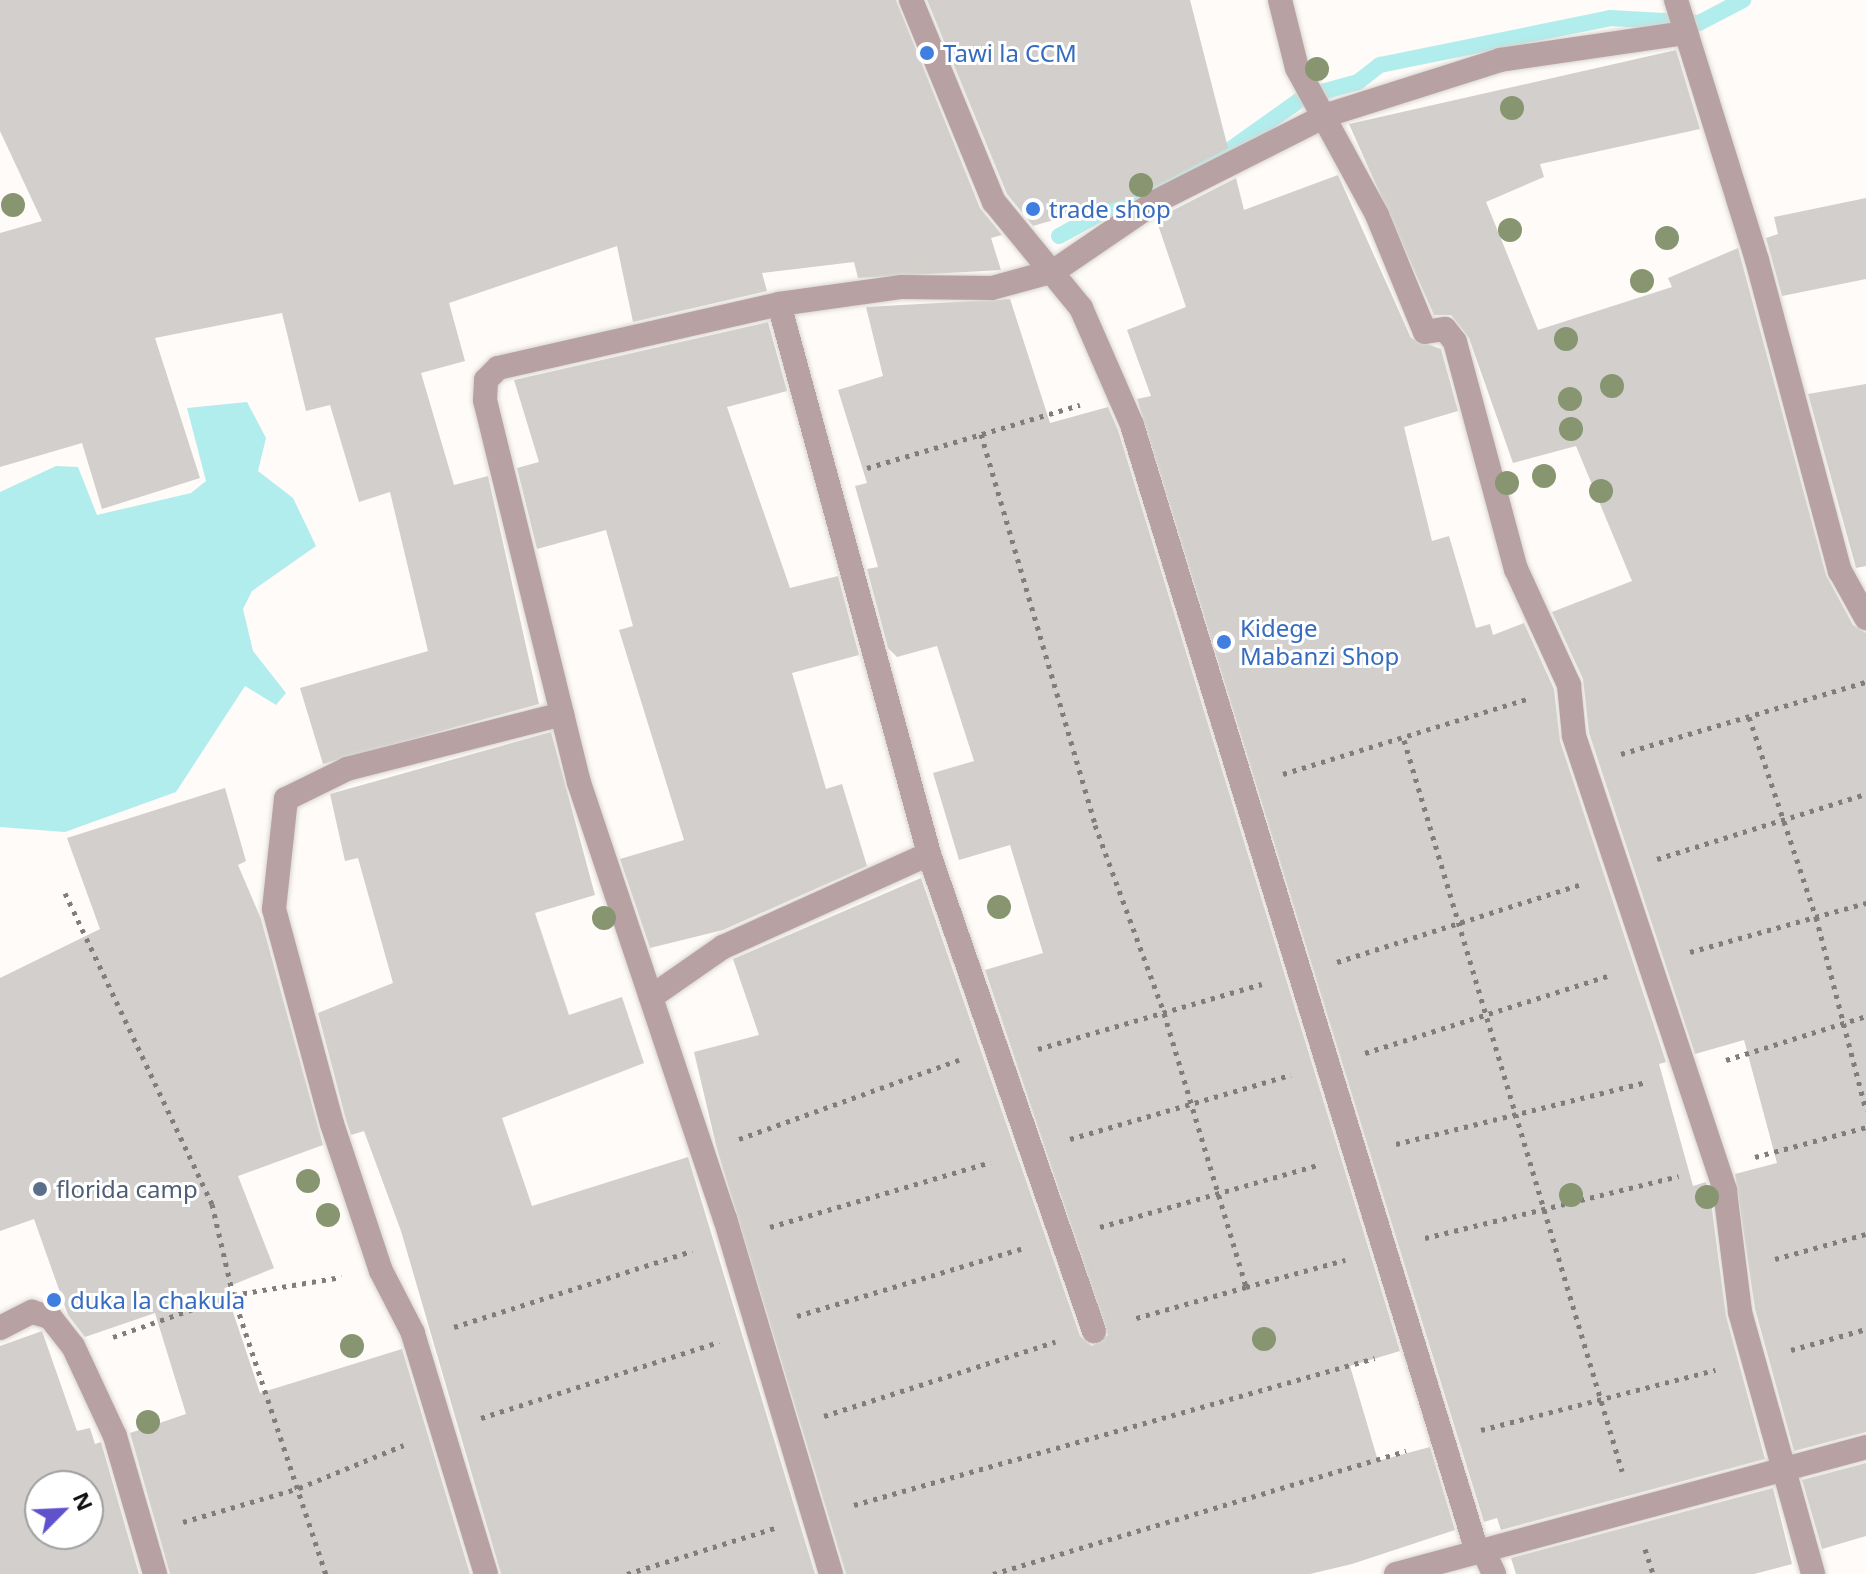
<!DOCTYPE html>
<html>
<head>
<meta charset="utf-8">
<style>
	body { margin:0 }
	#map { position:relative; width:1866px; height:1574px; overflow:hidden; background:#fefbf8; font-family:"Noto Sans",sans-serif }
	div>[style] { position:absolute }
	.water>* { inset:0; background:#b0edec }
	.stream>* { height:16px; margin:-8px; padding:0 8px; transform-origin:8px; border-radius:8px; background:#b0edec }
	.building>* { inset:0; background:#d2cfcc }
	.path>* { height:5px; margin-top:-2.5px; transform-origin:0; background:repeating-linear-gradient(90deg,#7f7e7c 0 4px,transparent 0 10px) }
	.roads { filter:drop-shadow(0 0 2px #d8d5d3) drop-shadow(0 0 2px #d8d5d3) }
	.minor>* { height:24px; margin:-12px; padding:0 12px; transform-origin:12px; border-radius:12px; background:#b8a1a2 }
	.trees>* { width:24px; height:24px; margin:-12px; border-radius:50%; background:#879570 }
	.dots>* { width:22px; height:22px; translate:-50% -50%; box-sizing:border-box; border:4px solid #fff; border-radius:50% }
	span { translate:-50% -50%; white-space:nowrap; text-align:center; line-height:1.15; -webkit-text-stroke:6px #fff; paint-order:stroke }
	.shop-label { font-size:24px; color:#366cbe }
	.left { translate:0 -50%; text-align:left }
	.service-label { font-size:24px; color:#4e5e75 }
	.north { position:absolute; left:24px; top:1470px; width:80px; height:80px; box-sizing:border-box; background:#fff; border:2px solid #9f9f9f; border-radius:50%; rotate:66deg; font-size:22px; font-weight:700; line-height:32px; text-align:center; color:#10100f }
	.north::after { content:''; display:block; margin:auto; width:28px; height:36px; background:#6052ca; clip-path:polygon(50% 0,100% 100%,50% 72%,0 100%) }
</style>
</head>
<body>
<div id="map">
	<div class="water">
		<i style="clip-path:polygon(247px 402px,266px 438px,258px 471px,293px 498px,316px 546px,252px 591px,243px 609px,253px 651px,286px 693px,276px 705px,245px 686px,176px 792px,65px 832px,0 827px,0 492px,56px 466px,78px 467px,97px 515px,191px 493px,206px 481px,187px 408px)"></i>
	</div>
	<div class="stream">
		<i style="left:1059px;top:236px;width:123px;rotate:-28.6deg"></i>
		<i style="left:1167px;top:177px;width:50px;rotate:-18.8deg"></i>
		<i style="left:1214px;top:161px;width:110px;rotate:-35.4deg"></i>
		<i style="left:1304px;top:97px;width:56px;rotate:-15.5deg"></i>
		<i style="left:1358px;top:82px;width:28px;rotate:-38deg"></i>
		<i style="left:1380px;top:65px;width:235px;rotate:-11.5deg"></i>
		<i style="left:1610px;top:18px;width:89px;rotate:3.2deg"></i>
		<i style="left:1699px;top:23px;width:50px;rotate:-27.6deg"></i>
	</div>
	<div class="building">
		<i style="clip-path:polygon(0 0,896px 0,980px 208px,1002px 235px,991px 238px,1001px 270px,858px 278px,854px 262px,762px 273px,767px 291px,633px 322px,617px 246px,449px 303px,465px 361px,421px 373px,454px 485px,488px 476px,539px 704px,323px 764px,300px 688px,428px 651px,390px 492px,359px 502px,330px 405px,306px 411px,282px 313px,155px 338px,200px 478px,102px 509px,82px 443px,0 467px,0 233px,42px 221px,0 131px)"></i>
		<i style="clip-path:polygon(927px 0,1190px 0,1228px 148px,1139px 195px,1033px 226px,1007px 194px)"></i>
		<i style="clip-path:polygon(1676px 50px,1700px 129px,1540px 164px,1544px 177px,1486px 202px,1538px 330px,1672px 287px,1668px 278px,1738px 248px,1826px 575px,1853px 625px,1866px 633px,1866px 1432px,1794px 1451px,1755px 1309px,1735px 1174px,1777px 1163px,1744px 1040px,1695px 1054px,1589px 733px,1583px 679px,1552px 612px,1632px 581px,1576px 446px,1513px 463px,1469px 338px,1451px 315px,1434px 315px,1349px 124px)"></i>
		<i style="clip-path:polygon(1338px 175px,1411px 338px,1441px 349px,1458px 411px,1404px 427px,1432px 541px,1449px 536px,1476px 628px,1490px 624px,1493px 635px,1524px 623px,1554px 689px,1560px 741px,1666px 1062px,1659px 1064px,1693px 1186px,1706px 1182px,1710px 1194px,1726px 1316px,1765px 1459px,1501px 1530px,1497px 1518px,1484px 1522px,1137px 399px,1151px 396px,1127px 330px,1186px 307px,1156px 219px,1236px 178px,1244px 210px)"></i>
		<i style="clip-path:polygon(1866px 198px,1866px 279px,1782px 296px,1766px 238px,1778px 234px,1774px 217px)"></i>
		<i style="clip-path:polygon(1010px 299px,1050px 423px,1108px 407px,1118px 430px,1400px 1351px,1350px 1366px,1378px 1461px,1430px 1447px,1455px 1530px,1352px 1564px,1310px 1574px,846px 1574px,717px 1149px,694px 1052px,759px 1035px,733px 959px,921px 878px,1080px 1336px,1092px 1346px,1108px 1335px,985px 970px,1043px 953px,1010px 845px,959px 860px,933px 773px,974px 761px,937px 646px,897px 657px,888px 648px,867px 569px,878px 567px,855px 486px,867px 483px,838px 390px,883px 376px,866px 307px)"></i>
		<i style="clip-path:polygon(768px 322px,787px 391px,727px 407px,790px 588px,838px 576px,859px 655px,792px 673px,826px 789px,842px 784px,867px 866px,723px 930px,650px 948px,620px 859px,684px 840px,619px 630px,633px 626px,606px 530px,537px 549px,517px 468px,539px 462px,514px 380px)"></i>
		<i style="clip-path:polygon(1866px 384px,1866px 566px,1856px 568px,1808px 394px)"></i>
		<i style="clip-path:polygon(551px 732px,595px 895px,535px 913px,569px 1015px,622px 997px,644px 1063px,502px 1118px,532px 1206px,688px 1157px,815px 1574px,501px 1574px,401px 1231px,364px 1131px,351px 1135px,346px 1120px,318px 1013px,393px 983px,358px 858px,345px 861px,330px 794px)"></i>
		<i style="clip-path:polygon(225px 788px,246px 861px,238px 865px,261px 919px,323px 1145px,238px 1176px,274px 1268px,225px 1288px,260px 1393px,402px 1349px,470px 1574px,170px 1574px,130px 1433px,186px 1414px,155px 1313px,85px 1337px,68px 1315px,34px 1219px,0 1231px,0 978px,100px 929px,67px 838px)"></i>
		<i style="clip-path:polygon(evenodd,42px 1331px,77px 1431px,90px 1428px,95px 1444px,101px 1442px,139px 1574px,0 1574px,0 1346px,42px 1331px,40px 1486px,88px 1486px,88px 1534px,40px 1534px,40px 1486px)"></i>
		<i style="clip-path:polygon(1866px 1463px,1866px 1536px,1822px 1549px,1802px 1480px)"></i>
		<i style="clip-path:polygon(1773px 1488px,1792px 1564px,1754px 1574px,1516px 1574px,1511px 1558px)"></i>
	</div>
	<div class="path">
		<i style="left:981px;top:434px;width:407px;rotate:73.7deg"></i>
		<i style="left:1095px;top:825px;width:200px;rotate:69.8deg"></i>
		<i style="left:1164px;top:1013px;width:286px;rotate:73.3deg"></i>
		<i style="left:1246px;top:1287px;width:117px;rotate:164.2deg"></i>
		<i style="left:867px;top:468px;width:222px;rotate:-16.5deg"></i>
		<i style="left:1749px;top:717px;width:211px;rotate:71.5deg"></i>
		<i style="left:1816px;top:917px;width:200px;rotate:75.5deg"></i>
		<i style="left:1404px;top:740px;width:763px;rotate:73.39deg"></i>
		<i style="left:1621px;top:754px;width:255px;rotate:-16.4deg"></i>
		<i style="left:1283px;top:774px;width:258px;rotate:-17.1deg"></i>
		<i style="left:1657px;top:859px;width:219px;rotate:-17.3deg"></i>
		<i style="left:65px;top:893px;width:344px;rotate:64.7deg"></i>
		<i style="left:212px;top:1204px;width:93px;rotate:77deg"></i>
		<i style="left:233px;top:1295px;width:294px;rotate:71.6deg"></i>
		<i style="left:1690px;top:952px;width:183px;rotate:-15.6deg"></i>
		<i style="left:1337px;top:962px;width:254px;rotate:-17.7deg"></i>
		<i style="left:1038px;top:1049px;width:233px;rotate:-16.2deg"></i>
		<i style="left:1365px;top:1053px;width:258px;rotate:-17.6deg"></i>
		<i style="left:1726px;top:1060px;width:147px;rotate:-17.4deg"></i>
		<i style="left:739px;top:1139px;width:234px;rotate:-19.8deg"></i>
		<i style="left:1070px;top:1139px;width:230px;rotate:-16.2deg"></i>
		<i style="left:1396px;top:1144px;width:259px;rotate:-13.9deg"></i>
		<i style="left:1755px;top:1157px;width:115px;rotate:-15.1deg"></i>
		<i style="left:770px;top:1227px;width:230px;rotate:-16.4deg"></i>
		<i style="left:1100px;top:1227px;width:226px;rotate:-15.9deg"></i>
		<i style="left:1425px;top:1238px;width:261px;rotate:-13.7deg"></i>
		<i style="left:1775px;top:1259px;width:94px;rotate:-15.4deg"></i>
		<i style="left:1246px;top:1287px;width:103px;rotate:-15.3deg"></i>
		<i style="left:797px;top:1316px;width:234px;rotate:-16.7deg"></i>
		<i style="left:454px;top:1327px;width:250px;rotate:-17.7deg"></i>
		<i style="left:113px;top:1337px;width:127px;rotate:-19.3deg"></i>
		<i style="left:233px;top:1295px;width:110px;rotate:-9.4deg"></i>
		<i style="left:1791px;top:1350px;width:78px;rotate:-15.6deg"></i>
		<i style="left:824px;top:1416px;width:243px;rotate:-17.8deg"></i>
		<i style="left:481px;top:1418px;width:250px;rotate:-17.7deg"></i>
		<i style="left:1481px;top:1430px;width:242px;rotate:-14.4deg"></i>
		<i style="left:854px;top:1505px;width:541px;rotate:-15.76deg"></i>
		<i style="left:183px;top:1522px;width:121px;rotate:-16.3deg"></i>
		<i style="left:299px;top:1488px;width:113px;rotate:-22.3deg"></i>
		<i style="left:1645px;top:1549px;width:26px;rotate:72deg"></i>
		<i style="left:627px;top:1574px;width:155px;rotate:-17.3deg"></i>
		<i style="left:993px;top:1574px;width:431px;rotate:-16.6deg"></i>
	</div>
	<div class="roads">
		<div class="minor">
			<i style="left:911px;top:0;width:218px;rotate:67.7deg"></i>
			<i style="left:994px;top:202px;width:137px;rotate:50.6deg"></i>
			<i style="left:1081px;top:308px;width:128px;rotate:66.4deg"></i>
			<i style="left:1132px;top:425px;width:1178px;rotate:72.97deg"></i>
			<i style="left:1280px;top:0;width:70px;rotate:76deg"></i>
			<i style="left:1297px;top:68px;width:167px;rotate:61.4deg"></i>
			<i style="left:1377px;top:215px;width:126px;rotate:67.7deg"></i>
			<i style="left:1425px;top:332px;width:20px;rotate:-9deg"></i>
			<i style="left:1445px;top:329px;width:16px;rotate:52deg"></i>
			<i style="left:1455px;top:342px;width:235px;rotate:75deg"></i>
			<i style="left:1516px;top:569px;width:128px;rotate:65.4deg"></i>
			<i style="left:1569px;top:685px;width:51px;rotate:84.4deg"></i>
			<i style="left:1574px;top:736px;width:479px;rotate:71.6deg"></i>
			<i style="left:1725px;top:1191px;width:122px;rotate:82.9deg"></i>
			<i style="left:1740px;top:1312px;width:272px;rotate:74.4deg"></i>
			<i style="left:1676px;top:0;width:272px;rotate:72.7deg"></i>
			<i style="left:1757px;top:260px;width:322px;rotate:75.1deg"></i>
			<i style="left:1840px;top:571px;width:54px;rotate:61deg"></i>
			<i style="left:779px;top:304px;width:124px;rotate:-7.9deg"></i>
			<i style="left:902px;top:287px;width:90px;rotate:0.6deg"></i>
			<i style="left:992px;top:288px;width:64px;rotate:-15.3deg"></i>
			<i style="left:1054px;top:271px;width:122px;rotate:-34.3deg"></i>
			<i style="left:1155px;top:202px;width:193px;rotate:-26.8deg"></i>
			<i style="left:1327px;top:115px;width:182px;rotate:-17.6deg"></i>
			<i style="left:1500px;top:60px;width:188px;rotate:-8.3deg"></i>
			<i style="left:651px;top:997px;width:88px;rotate:-34.8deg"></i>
			<i style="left:723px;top:947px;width:226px;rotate:-24.3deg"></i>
			<i style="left:0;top:1328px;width:36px;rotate:-27deg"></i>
			<i style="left:32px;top:1312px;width:19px;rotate:16deg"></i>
			<i style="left:50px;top:1317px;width:37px;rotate:52deg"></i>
			<i style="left:73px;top:1346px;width:99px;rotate:65deg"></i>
			<i style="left:115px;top:1436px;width:144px;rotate:73.8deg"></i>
			<i style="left:1483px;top:1550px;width:26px;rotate:65deg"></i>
			<i style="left:486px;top:1574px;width:252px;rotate:-106.9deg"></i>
			<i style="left:413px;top:1333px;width:70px;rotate:-117.3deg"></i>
			<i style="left:381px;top:1271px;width:155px;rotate:-108.4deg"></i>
			<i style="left:332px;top:1124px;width:223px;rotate:-105.1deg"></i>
			<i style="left:274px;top:909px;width:111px;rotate:-83.8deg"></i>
			<i style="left:286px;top:799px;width:68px;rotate:-26.2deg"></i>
			<i style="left:347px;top:769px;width:222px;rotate:-14.3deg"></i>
			<i style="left:831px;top:1574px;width:370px;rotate:-106.6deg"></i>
			<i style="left:725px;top:1219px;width:460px;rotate:-108.5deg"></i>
			<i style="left:579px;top:783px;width:394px;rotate:-103.8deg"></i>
			<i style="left:485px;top:400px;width:20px;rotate:-87deg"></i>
			<i style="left:486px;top:380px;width:17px;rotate:-45deg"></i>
			<i style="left:498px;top:368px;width:288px;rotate:-12.8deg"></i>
			<i style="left:779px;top:304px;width:570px;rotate:74.74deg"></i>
			<i style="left:929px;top:854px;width:505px;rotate:70.92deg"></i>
			<i style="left:1396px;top:1574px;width:487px;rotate:-15.1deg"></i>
		</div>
	</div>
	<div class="trees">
		<i style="left:1317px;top:69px"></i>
		<i style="left:1512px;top:108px"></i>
		<i style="left:1141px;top:185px"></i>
		<i style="left:13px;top:205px"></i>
		<i style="left:1510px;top:230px"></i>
		<i style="left:1667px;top:238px"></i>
		<i style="left:1642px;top:281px"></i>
		<i style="left:1566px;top:339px"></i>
		<i style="left:1612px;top:386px"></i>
		<i style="left:1570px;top:399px"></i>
		<i style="left:1571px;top:429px"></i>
		<i style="left:1544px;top:476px"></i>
		<i style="left:1507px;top:483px"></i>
		<i style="left:1601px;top:491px"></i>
		<i style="left:999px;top:907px"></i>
		<i style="left:604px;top:918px"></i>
		<i style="left:308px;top:1181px"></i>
		<i style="left:1571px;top:1195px"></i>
		<i style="left:1707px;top:1197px"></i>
		<i style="left:328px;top:1215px"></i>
		<i style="left:1264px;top:1339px"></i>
		<i style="left:352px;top:1346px"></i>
		<i style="left:148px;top:1422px"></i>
	</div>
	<div class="dots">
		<i style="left:927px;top:53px;background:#3f7fe0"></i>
		<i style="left:1033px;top:209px;background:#3f7fe0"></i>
		<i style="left:1224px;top:642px;background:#3f7fe0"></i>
		<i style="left:40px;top:1189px;background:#5c6f8a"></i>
		<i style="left:54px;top:1300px;background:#3f7fe0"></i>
	</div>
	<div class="shop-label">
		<span class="left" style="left:943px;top:53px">Tawi la CCM</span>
		<span class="left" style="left:1049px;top:209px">trade shop</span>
		<span class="left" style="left:1240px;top:642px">Kidege<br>Mabanzi Shop</span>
		<span class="left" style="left:70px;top:1300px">duka la chakula</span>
	</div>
	<div class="service-label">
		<span class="left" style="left:56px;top:1189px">florida camp</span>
	</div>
	<div class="north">N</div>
</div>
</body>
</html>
